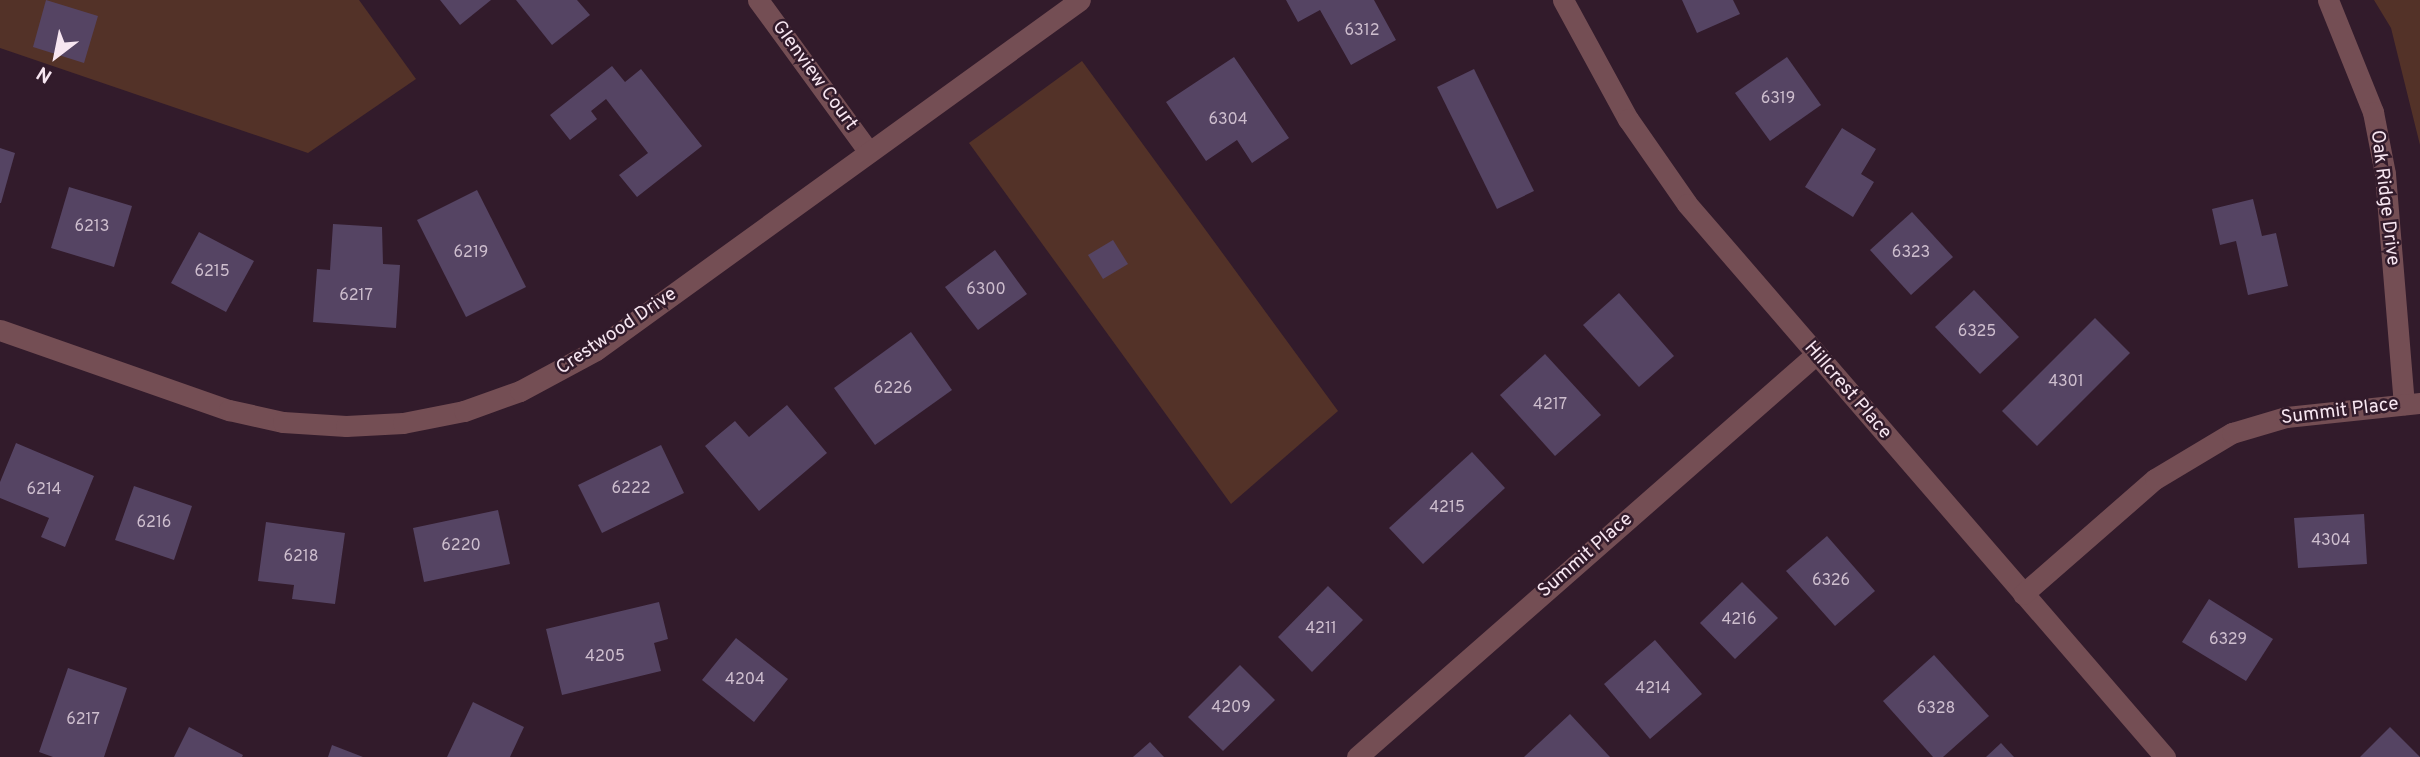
<!DOCTYPE html>
<html>
<head>
<meta charset="utf-8">
<style>
	body { margin:0 }
	#map { position:relative; width:2420px; height:757px; overflow:hidden; background:#321b2b; font-family:Overpass,sans-serif }
	div>[style] { position:absolute }
	.green>* { inset:0; background:#533228 }
	.building>* { inset:0; background:#554463 }
	.street>* { height:21px; margin:-10.5px; padding:0 10.5px; transform-origin:10.5px; border-radius:10.5px; background:#744e54 }
	span { translate:-50% -50%; white-space:nowrap; text-align:center; line-height:1.15; -webkit-text-stroke:5px #321b2b; paint-order:stroke }
	.number-label { font-size:16px; color:#cebece }
	.number-label span { -webkit-text-stroke-width:0 }
	.street-label { font-size:19px; color:#f7e6f1 }
	.north { position:absolute; left:21px; top:21px; width:70px; height:70px; -webkit-text-stroke:5px #321b2b; paint-order:stroke; rotate:212deg; font-size:19px; font-weight:700; line-height:28px; text-align:center; color:#f7e6f1 }
	.north::after { content:''; display:block; margin:auto; width:24px; height:32px; background:#f7e6f1; clip-path:polygon(50% 0,100% 100%,50% 72%,0 100%) }
</style>
</head>
<body>
<div id="map">
	<div class="green">
		<i style="clip-path:polygon(0 0,359px 0,416px 79px,308px 153px,0 48px)"></i>
		<i style="clip-path:polygon(2374px 0,2420px 0,2420px 145px,2391px 28px)"></i>
		<i style="clip-path:polygon(1082px 61px,1338px 411px,1231px 504px,969px 143px)"></i>
	</div>
	<div class="building">
		<i style="clip-path:polygon(46px 0,98px 16px,84px 63px,33px 47px)"></i>
		<i style="clip-path:polygon(440px 0,491px 0,460px 25px)"></i>
		<i style="clip-path:polygon(516px 0,577px 0,590px 15px,552px 45px)"></i>
		<i style="clip-path:polygon(1286px 0,1374px 0,1396px 40px,1351px 65px,1320px 10px,1298px 22px)"></i>
		<i style="clip-path:polygon(1682px 0,1733px 0,1740px 14px,1697px 33px)"></i>
		<i style="clip-path:polygon(1234px 57px,1289px 138px,1252px 163px,1237px 140px,1206px 161px,1166px 102px)"></i>
		<i style="clip-path:polygon(1787px 57px,1821px 105px,1770px 141px,1735px 93px)"></i>
		<i style="clip-path:polygon(612px 66px,625px 82px,641px 69px,702px 146px,637px 197px,619px 175px,648px 153px,606px 99px,591px 111px,597px 119px,570px 140px,550px 115px)"></i>
		<i style="clip-path:polygon(1474px 69px,1534px 191px,1497px 209px,1437px 87px)"></i>
		<i style="clip-path:polygon(1842px 128px,1876px 149px,1861px 174px,1874px 182px,1853px 217px,1805px 187px)"></i>
		<i style="clip-path:polygon(0 148px,15px 153px,1px 203px,0 203px)"></i>
		<i style="clip-path:polygon(69px 187px,132px 206px,114px 267px,51px 248px)"></i>
		<i style="clip-path:polygon(477px 190px,526px 287px,466px 317px,417px 220px)"></i>
		<i style="clip-path:polygon(2253px 199px,2262px 236px,2276px 233px,2288px 286px,2248px 295px,2236px 241px,2220px 245px,2212px 209px)"></i>
		<i style="clip-path:polygon(1912px 212px,1953px 257px,1911px 295px,1870px 250px)"></i>
		<i style="clip-path:polygon(333px 224px,382px 227px,383px 264px,400px 265px,396px 328px,313px 322px,317px 269px,330px 270px)"></i>
		<i style="clip-path:polygon(199px 232px,254px 261px,226px 312px,171px 283px)"></i>
		<i style="clip-path:polygon(1113px 240px,1128px 264px,1103px 279px,1088px 255px)"></i>
		<i style="clip-path:polygon(995px 250px,1027px 294px,978px 330px,945px 287px)"></i>
		<i style="clip-path:polygon(1974px 290px,2019px 337px,1980px 374px,1935px 327px)"></i>
		<i style="clip-path:polygon(1619px 293px,1674px 356px,1639px 387px,1583px 325px)"></i>
		<i style="clip-path:polygon(2095px 318px,2130px 353px,2037px 446px,2002px 411px)"></i>
		<i style="clip-path:polygon(911px 332px,952px 390px,875px 445px,834px 388px)"></i>
		<i style="clip-path:polygon(1545px 354px,1601px 415px,1555px 456px,1500px 395px)"></i>
		<i style="clip-path:polygon(787px 405px,827px 453px,759px 511px,705px 446px,735px 421px,749px 437px)"></i>
		<i style="clip-path:polygon(16px 443px,94px 476px,65px 547px,41px 537px,49px 518px,0 498px,0 482px)"></i>
		<i style="clip-path:polygon(661px 445px,684px 493px,602px 533px,578px 485px)"></i>
		<i style="clip-path:polygon(1472px 452px,1505px 488px,1423px 564px,1389px 528px)"></i>
		<i style="clip-path:polygon(134px 486px,192px 506px,174px 560px,115px 540px)"></i>
		<i style="clip-path:polygon(498px 510px,510px 564px,424px 582px,413px 528px)"></i>
		<i style="clip-path:polygon(2364px 514px,2367px 564px,2298px 568px,2294px 518px)"></i>
		<i style="clip-path:polygon(266px 522px,345px 533px,335px 604px,292px 599px,294px 585px,258px 581px)"></i>
		<i style="clip-path:polygon(1827px 536px,1875px 591px,1835px 626px,1786px 571px)"></i>
		<i style="clip-path:polygon(1742px 582px,1778px 618px,1735px 659px,1700px 623px)"></i>
		<i style="clip-path:polygon(1328px 586px,1363px 620px,1312px 672px,1278px 637px)"></i>
		<i style="clip-path:polygon(2209px 599px,2273px 639px,2246px 681px,2182px 642px)"></i>
		<i style="clip-path:polygon(659px 602px,668px 639px,654px 643px,661px 671px,562px 695px,546px 629px)"></i>
		<i style="clip-path:polygon(736px 638px,788px 679px,754px 722px,702px 680px)"></i>
		<i style="clip-path:polygon(1655px 640px,1702px 694px,1650px 739px,1604px 684px)"></i>
		<i style="clip-path:polygon(1934px 655px,1989px 716px,1943px 757px,1933px 757px,1883px 701px)"></i>
		<i style="clip-path:polygon(1240px 665px,1275px 700px,1223px 751px,1188px 717px)"></i>
		<i style="clip-path:polygon(68px 668px,127px 688px,104px 757px,53px 757px,39px 752px)"></i>
		<i style="clip-path:polygon(473px 702px,524px 727px,510px 757px,447px 757px)"></i>
		<i style="clip-path:polygon(1570px 714px,1610px 757px,1524px 757px)"></i>
		<i style="clip-path:polygon(189px 727px,243px 755px,242px 757px,174px 757px)"></i>
		<i style="clip-path:polygon(2390px 727px,2420px 757px,2360px 757px)"></i>
		<i style="clip-path:polygon(1150px 742px,1164px 757px,1133px 757px)"></i>
		<i style="clip-path:polygon(2001px 743px,2014px 757px,1986px 757px)"></i>
		<i style="clip-path:polygon(332px 745px,363px 757px,328px 757px)"></i>
	</div>
	<div class="street">
		<i style="left:758px;top:0;width:188px;rotate:53.9deg"></i>
		<i style="left:1563px;top:0;width:136px;rotate:61.4deg"></i>
		<i style="left:1628px;top:119px;width:103px;rotate:55.2deg"></i>
		<i style="left:1687px;top:204px;width:731px;rotate:49.16deg"></i>
		<i style="left:2328px;top:0;width:121px;rotate:68.1deg"></i>
		<i style="left:2373px;top:112px;width:63px;rotate:79deg"></i>
		<i style="left:2385px;top:174px;width:231px;rotate:85.3deg"></i>
		<i style="left:0;top:330px;width:243px;rotate:19.3deg"></i>
		<i style="left:229px;top:410px;width:55px;rotate:12.5deg"></i>
		<i style="left:283px;top:422px;width:63px;rotate:3.6deg"></i>
		<i style="left:346px;top:426px;width:57px;rotate:-3deg"></i>
		<i style="left:403px;top:423px;width:62px;rotate:-11.1deg"></i>
		<i style="left:464px;top:411px;width:59px;rotate:-19.7deg"></i>
		<i style="left:520px;top:391px;width:86px;rotate:-28.3deg"></i>
		<i style="left:596px;top:350px;width:597px;rotate:-35.87deg"></i>
		<i style="left:2023px;top:594px;width:175px;rotate:-41.1deg"></i>
		<i style="left:2155px;top:479px;width:90px;rotate:-30.9deg"></i>
		<i style="left:2232px;top:433px;width:56px;rotate:-16.5deg"></i>
		<i style="left:2286px;top:417px;width:135px;rotate:-6deg"></i>
		<i style="left:1357px;top:757px;width:609px;rotate:-41.27deg"></i>
	</div>
	<div class="number-label">
		<span style="left:1362px;top:31px">6312</span>
		<span style="left:1778px;top:99px">6319</span>
		<span style="left:1228px;top:120px">6304</span>
		<span style="left:92px;top:227px">6213</span>
		<span style="left:471px;top:253px">6219</span>
		<span style="left:1911px;top:253px">6323</span>
		<span style="left:212px;top:272px">6215</span>
		<span style="left:986px;top:290px">6300</span>
		<span style="left:356px;top:296px">6217</span>
		<span style="left:1977px;top:332px">6325</span>
		<span style="left:2066px;top:382px">4301</span>
		<span style="left:893px;top:389px">6226</span>
		<span style="left:1550px;top:405px">4217</span>
		<span style="left:631px;top:489px">6222</span>
		<span style="left:44px;top:490px">6214</span>
		<span style="left:1447px;top:508px">4215</span>
		<span style="left:154px;top:523px">6216</span>
		<span style="left:2331px;top:541px">4304</span>
		<span style="left:461px;top:546px">6220</span>
		<span style="left:301px;top:557px">6218</span>
		<span style="left:1831px;top:581px">6326</span>
		<span style="left:1739px;top:620px">4216</span>
		<span style="left:1321px;top:629px">4211</span>
		<span style="left:2228px;top:640px">6329</span>
		<span style="left:605px;top:657px">4205</span>
		<span style="left:745px;top:680px">4204</span>
		<span style="left:1653px;top:689px">4214</span>
		<span style="left:1231px;top:708px">4209</span>
		<span style="left:1936px;top:709px">6328</span>
		<span style="left:83px;top:720px">6217</span>
	</div>
	<div class="street-label">
		<span style="left:814px;top:76px;rotate:54deg">Glenview Court</span>
		<span style="left:2384px;top:198px;rotate:83deg">Oak Ridge Drive</span>
		<span style="left:617px;top:332px;rotate:-34deg">Crestwood Drive</span>
		<span style="left:1847px;top:391px;rotate:49deg">Hillcrest Place</span>
		<span style="left:2340px;top:412px;rotate:-7deg">Summit Place</span>
		<span style="left:1586px;top:556px;rotate:-41deg">Summit Place</span>
	</div>
	<div class="north">N</div>
</div>
</body>
</html>
